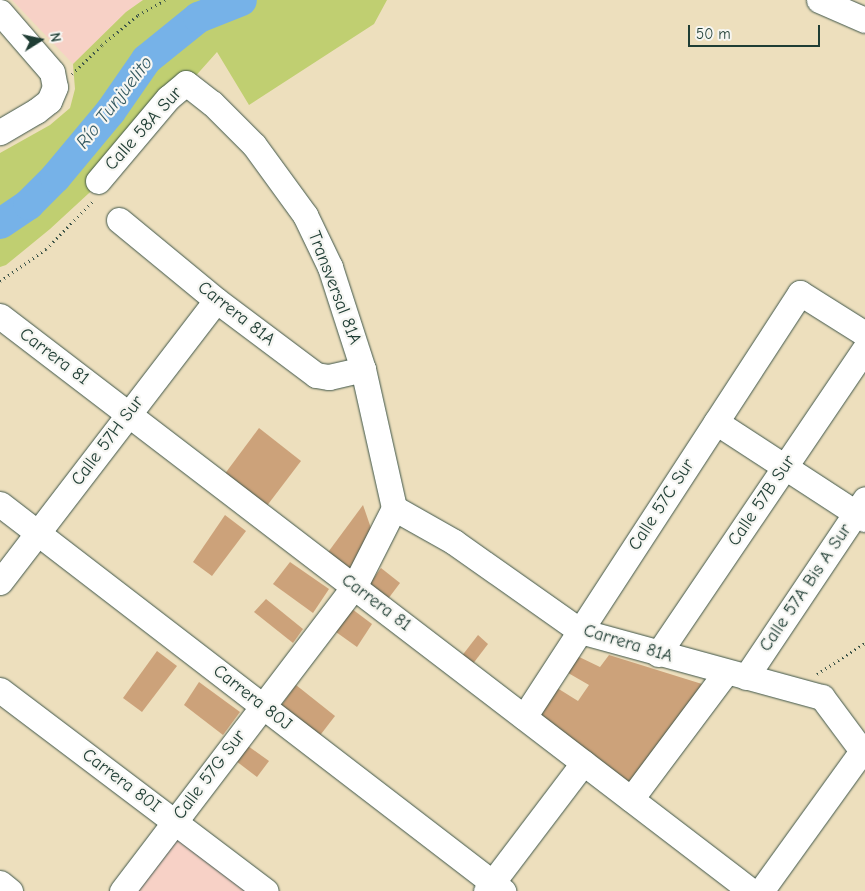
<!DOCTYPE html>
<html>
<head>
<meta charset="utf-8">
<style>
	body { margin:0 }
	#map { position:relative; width:865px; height:891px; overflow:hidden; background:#eddfbd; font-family:"Comic Neue",sans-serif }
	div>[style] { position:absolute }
	.built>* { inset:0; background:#f7d1c6 }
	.green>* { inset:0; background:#c0cf71 }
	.river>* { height:31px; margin:-15.5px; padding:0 15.5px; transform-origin:15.5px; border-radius:15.5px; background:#76b2e8 }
	.building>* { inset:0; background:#cca27a }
	.path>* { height:3px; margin-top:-1.5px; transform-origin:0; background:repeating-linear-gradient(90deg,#3e5549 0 1px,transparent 0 5px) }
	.roads { filter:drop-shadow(0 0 1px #3e5549) drop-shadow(0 0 1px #3e5549) }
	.minor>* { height:25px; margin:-12.5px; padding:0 12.5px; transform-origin:12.5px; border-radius:12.5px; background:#fff }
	span { translate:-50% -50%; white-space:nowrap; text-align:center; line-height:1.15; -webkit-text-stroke:4.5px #f6f6f2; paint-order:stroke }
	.street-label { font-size:18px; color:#1f3d34 }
	.water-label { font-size:19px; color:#355a61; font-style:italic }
	.north { position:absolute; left:15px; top:15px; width:50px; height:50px; -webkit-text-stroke:4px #f6f6f2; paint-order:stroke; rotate:80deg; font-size:14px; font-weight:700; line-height:20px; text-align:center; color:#1f3d34 }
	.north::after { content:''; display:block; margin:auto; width:18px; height:22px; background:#1f3d34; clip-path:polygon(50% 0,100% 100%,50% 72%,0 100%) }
	.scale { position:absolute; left:688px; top:25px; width:132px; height:22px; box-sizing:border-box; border:2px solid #1f3d34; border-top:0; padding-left:6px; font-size:15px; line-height:18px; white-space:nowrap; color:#1f3d34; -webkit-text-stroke:4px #f6f6f2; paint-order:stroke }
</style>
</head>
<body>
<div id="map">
	<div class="built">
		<i style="clip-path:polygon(12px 0,143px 0,126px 12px,73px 64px)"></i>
		<i style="clip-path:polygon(178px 839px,246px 891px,138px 891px)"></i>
	</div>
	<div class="green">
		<i style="clip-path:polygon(143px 0,387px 0,374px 24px,249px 105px,217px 52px,101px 182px,50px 229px,6px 265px,0 267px,0 153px,50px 125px,70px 108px,75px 89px,73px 64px,126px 12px)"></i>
	</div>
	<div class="river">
		<i style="left:0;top:223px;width:34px;rotate:-34deg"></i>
		<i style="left:28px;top:204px;width:38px;rotate:-45deg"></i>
		<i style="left:55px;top:177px;width:86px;rotate:-50.2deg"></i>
		<i style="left:110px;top:111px;width:63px;rotate:-55.3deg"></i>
		<i style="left:146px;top:59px;width:67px;rotate:-38.9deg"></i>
		<i style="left:198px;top:17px;width:46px;rotate:-21.6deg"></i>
	</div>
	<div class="building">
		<i style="clip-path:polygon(259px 428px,301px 461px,266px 507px,224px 475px)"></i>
		<i style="clip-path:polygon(363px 505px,373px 534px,347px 572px,326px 555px)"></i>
		<i style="clip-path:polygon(225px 515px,246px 531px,212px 576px,193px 562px)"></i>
		<i style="clip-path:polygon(290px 562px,329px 589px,313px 613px,273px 584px)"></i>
		<i style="clip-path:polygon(381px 568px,400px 583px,385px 603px,367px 587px)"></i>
		<i style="clip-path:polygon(266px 599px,303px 629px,293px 643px,254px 612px)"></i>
		<i style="clip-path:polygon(352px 609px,372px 624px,357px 647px,336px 632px)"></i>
		<i style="clip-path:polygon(478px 635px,488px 644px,472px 665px,461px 657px)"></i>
		<i style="clip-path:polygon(157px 651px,177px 666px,142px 712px,123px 698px)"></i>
		<i style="clip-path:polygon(573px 654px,600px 667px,609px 655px,702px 684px,628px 785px,536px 713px,554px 686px,578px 701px,589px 685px,563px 670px)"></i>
		<i style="clip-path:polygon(199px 682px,240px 712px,223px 735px,184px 705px)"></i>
		<i style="clip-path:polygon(296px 685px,335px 716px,318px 738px,280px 707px)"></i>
		<i style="clip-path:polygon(248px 746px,269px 761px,257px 777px,236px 761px)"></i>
	</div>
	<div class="path">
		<i style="left:72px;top:74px;width:42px;rotate:-44deg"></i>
		<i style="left:102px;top:45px;width:47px;rotate:-39.8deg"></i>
		<i style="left:138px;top:15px;width:31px;rotate:-29deg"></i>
		<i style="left:0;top:281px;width:56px;rotate:-34.8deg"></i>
		<i style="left:46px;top:249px;width:67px;rotate:-45.6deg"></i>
		<i style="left:817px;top:674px;width:57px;rotate:-32.9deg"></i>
	</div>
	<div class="roads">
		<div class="minor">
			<i style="left:819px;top:0;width:50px;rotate:23.5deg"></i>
			<i style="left:0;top:12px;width:79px;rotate:49.1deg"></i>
			<i style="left:52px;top:72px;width:15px;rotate:79deg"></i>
			<i style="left:55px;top:87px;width:15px;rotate:113deg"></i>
			<i style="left:49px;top:101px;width:16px;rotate:142deg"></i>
			<i style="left:36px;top:111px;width:42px;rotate:149.7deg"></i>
			<i style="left:98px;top:181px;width:109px;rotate:-49.9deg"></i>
			<i style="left:168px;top:98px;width:23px;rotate:-40deg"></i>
			<i style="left:186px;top:83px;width:33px;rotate:38deg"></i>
			<i style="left:212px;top:103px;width:59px;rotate:45deg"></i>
			<i style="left:254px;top:145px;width:87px;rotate:53.9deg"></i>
			<i style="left:305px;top:215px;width:58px;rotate:64.3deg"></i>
			<i style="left:330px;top:267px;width:107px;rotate:72.1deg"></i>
			<i style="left:363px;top:369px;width:142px;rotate:77.4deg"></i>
			<i style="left:119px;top:220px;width:126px;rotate:39.5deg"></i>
			<i style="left:216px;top:300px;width:125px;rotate:36.9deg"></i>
			<i style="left:316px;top:375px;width:13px;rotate:9deg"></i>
			<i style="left:329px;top:377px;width:35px;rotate:-13deg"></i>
			<i style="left:0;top:316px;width:946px;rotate:37.44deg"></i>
			<i style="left:716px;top:422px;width:178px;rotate:33.1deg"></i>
			<i style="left:0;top:504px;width:635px;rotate:37.57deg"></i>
			<i style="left:394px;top:508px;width:69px;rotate:29.5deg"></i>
			<i style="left:454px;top:542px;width:154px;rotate:35.2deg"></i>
			<i style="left:580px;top:631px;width:251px;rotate:15.3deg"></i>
			<i style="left:822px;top:697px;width:72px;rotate:53.4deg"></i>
			<i style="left:0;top:582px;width:355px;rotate:-52.5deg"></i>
			<i style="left:658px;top:654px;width:369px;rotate:-55.9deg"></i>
			<i style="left:746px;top:677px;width:214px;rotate:-56.2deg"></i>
			<i style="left:0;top:690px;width:333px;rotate:37.1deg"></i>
			<i style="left:524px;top:717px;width:506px;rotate:-56.94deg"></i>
			<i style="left:800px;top:293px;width:77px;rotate:32.2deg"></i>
			<i style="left:631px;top:799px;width:159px;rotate:-53.2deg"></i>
			<i style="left:0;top:883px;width:13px;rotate:39deg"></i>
			<i style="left:122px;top:891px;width:382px;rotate:-52.7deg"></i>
			<i style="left:354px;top:587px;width:89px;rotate:-63.1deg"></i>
			<i style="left:486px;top:891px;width:161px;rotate:-52.8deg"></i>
			<i style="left:761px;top:891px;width:173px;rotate:-54.2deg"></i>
		</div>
	</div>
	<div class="street-label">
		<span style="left:144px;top:129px;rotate:-48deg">Calle 58A Sur</span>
		<span style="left:334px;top:288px;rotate:69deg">Transversal 81A</span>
		<span style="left:236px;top:314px;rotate:38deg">Carrera 81A</span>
		<span style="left:54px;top:357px;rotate:37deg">Carrera 81</span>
		<span style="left:108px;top:441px;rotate:-53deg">Calle 57H Sur</span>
		<span style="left:762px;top:501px;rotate:-56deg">Calle 57B Sur</span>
		<span style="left:662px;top:505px;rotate:-57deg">Calle 57C Sur</span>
		<span style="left:806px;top:588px;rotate:-56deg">Calle 57A Bis A Sur</span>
		<span style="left:376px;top:603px;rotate:37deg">Carrera 81</span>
		<span style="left:628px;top:644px;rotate:17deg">Carrera 81A</span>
		<span style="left:252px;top:698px;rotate:38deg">Carrera 80J</span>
		<span style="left:210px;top:775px;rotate:-53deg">Calle 57G Sur</span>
		<span style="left:121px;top:781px;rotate:37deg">Carrera 80I</span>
	</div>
	<div class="water-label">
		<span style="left:115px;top:103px;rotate:-52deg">Río Tunjuelito</span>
	</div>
	<div class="north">N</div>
	<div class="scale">50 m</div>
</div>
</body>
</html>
